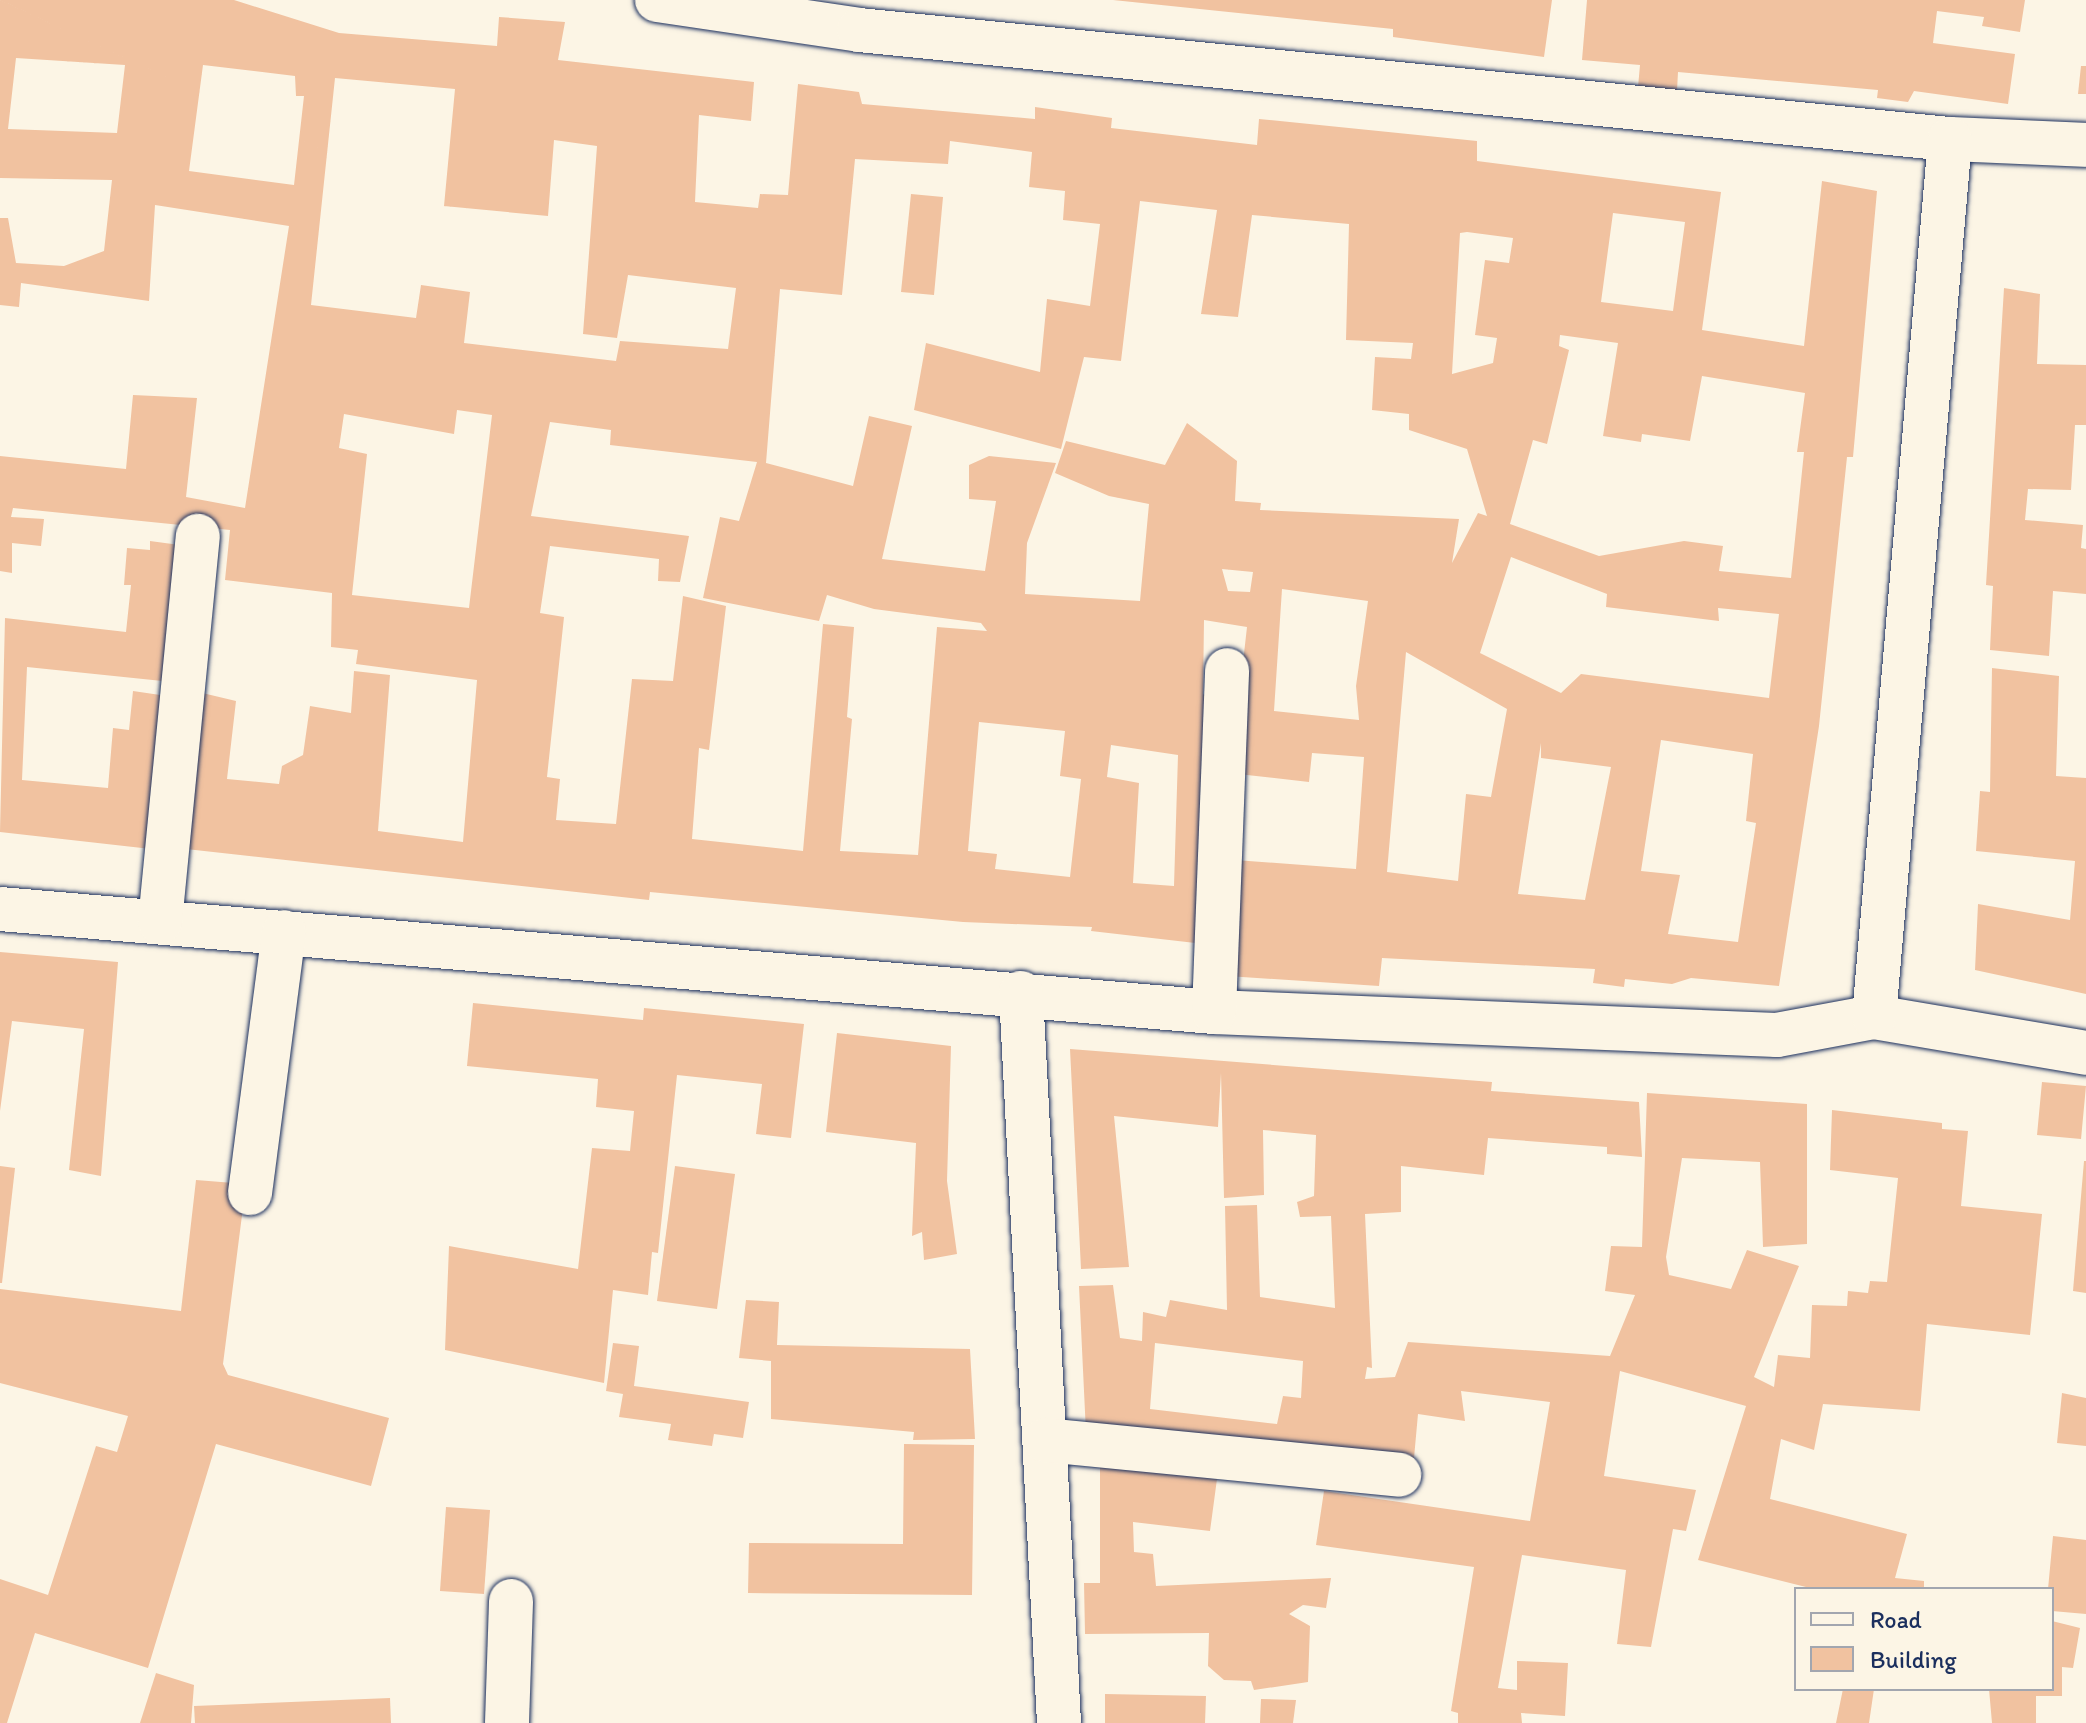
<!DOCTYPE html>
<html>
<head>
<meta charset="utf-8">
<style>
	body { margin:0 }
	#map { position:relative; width:2086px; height:1723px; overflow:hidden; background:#fcf5e5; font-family:Itim,sans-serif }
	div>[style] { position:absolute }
	.building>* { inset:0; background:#f1c2a0 }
	.roads { filter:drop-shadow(0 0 2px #1b2f5e) drop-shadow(0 0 2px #1b2f5e) }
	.minor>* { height:44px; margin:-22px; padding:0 22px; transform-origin:22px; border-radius:22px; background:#fcf5e5 }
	span { translate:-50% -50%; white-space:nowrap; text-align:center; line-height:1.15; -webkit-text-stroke:7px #fcf5e5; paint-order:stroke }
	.legend { position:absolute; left:1794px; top:1587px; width:260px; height:104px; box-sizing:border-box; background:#fcf5e5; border:2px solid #a2a6af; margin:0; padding:10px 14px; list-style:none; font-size:24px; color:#1b2f5e }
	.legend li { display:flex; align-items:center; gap:16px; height:40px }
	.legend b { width:40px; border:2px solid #a2a6af }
</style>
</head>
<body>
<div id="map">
	<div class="building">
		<i style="clip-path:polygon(evenodd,0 0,234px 0,339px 33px,497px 46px,499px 17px,565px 22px,558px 60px,754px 82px,751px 121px,699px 115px,695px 202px,758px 208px,760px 194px,788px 195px,798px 84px,859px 92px,862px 104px,1035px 119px,1035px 107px,1112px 118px,1111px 128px,1257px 145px,1259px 119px,1477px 141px,1477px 161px,1721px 192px,1702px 330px,1804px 346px,1822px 181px,1877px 191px,1853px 457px,1847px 457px,1819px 726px,1779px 986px,1691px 978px,1672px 984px,1625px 979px,1624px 987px,1593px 983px,1595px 969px,1382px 958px,1379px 986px,1227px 976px,1235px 860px,1356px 869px,1364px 757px,1312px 753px,1309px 782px,1238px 774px,1234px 742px,1247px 627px,1204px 620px,1203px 694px,1218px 705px,1204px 944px,1091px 931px,1092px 927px,963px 922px,650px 892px,649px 900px,177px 848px,194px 691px,236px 701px,227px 779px,279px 784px,282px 766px,303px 755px,310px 706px,351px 713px,354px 671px,390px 675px,378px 831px,463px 842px,477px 680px,356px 664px,358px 650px,331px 647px,332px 593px,225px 580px,230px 530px,13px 508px,11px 517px,44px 519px,41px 546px,12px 543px,12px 573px,0 571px,0 456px,126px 469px,133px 395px,197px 398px,186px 497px,245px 508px,289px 226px,155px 205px,149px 301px,21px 283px,19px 307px,0 305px,0 218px,8px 218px,16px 263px,64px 266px,104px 251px,112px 180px,0 178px,0 0,16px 58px,125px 65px,117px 133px,8px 129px,16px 58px,0 0,203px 65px,295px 76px,296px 96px,304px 96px,294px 185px,189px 171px,203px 65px,0 0,335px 78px,455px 89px,444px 206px,548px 216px,554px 140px,597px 146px,583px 334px,617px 338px,628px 275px,736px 288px,728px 349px,620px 341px,616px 361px,464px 343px,470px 292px,421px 285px,416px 318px,311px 305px,335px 78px,0 0,950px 141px,1032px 152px,1029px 187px,1065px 191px,1063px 220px,1100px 224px,1090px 306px,1047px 299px,1040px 372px,926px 343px,914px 410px,1061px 449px,1084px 357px,1121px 361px,1140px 201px,1217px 210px,1201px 314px,1238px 317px,1252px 215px,1349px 224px,1346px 340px,1413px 343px,1411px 359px,1375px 357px,1372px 410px,1409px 414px,1409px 430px,1467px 449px,1487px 516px,1478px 513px,1452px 563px,1459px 519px,1260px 510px,1261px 503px,1235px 501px,1237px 461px,1187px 423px,1165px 465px,1066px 441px,1055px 473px,1109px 496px,1149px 504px,1140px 601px,1025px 594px,1027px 543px,1056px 463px,989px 456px,969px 465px,969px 499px,996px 501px,985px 571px,882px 559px,912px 426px,869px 416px,853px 486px,766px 463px,780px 289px,842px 295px,855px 159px,948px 164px,950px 141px,0 0,1613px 213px,1685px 222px,1673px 311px,1601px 302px,1613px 213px,0 0,1467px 232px,1513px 238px,1509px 263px,1485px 260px,1475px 335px,1497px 338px,1493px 363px,1452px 374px,1460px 233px,1467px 232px,0 0,1560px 335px,1618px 343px,1603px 436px,1641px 442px,1642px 434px,1690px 441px,1702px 376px,1805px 393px,1797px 452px,1804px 452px,1791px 578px,1719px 571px,1723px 546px,1684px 541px,1599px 556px,1510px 524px,1533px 440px,1547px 444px,1569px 350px,1559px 346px,1560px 335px,0 0,457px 410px,492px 415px,469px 608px,352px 595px,367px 454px,339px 448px,344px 414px,454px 434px,457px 410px,0 0,550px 422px,611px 430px,610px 445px,757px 462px,739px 521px,720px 517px,703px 598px,819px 621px,827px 595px,874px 609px,981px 623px,987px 631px,937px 627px,918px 855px,840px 851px,852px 719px,847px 717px,854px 627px,823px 624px,803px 851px,692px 839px,699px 748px,709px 750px,726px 606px,683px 596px,673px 681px,632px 679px,616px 824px,556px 820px,560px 779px,547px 777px,564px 617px,540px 613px,550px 546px,659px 559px,658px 581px,680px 582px,689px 536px,531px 516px,550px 422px,0 0,1511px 557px,1607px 594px,1606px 607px,1719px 621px,1718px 608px,1779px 614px,1769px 698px,1581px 674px,1561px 693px,1480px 653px,1511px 557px,0 0,1222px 569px,1253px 572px,1250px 592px,1228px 591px,1222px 569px,0 0,1282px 589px,1368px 601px,1356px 686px,1359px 720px,1274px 711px,1282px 589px,0 0,1406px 652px,1507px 709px,1491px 797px,1466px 794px,1458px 881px,1387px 872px,1406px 652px,0 0,979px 722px,1065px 731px,1060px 776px,1081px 779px,1070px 877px,995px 869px,997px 854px,968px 851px,979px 722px,0 0,1661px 740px,1753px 754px,1746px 821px,1756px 823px,1738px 942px,1668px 934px,1680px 875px,1641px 871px,1661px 740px,0 0,1541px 743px,1541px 758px,1611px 767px,1585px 900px,1518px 894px,1541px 743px,0 0,1111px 745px,1178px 755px,1174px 886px,1133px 883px,1139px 783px,1107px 777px,1111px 745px)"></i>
		<i style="clip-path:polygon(1113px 0,1552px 0,1544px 57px,1393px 37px,1393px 29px)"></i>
		<i style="clip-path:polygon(1587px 0,2025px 0,2020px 32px,1982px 26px,1984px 17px,1937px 11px,1933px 43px,2015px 54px,2008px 104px,1914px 91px,1908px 102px,1877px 98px,1878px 90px,1678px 72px,1677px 91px,1638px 87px,1640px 65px,1582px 60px)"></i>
		<i style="clip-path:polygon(2081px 66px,2086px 66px,2086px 94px,2078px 94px)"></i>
		<i style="clip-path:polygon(911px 194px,943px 197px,934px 295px,901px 292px)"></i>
		<i style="clip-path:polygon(2004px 288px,2040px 294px,2037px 364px,2086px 365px,2086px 425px,2075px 425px,2071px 490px,2028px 489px,2025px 520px,2083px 525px,2081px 548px,2086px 549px,2086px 594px,2053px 591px,2049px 656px,1990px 650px,1993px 586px,1986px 585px)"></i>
		<i style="clip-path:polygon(150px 541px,187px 546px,172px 682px,27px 667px,22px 780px,108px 788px,113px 728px,129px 730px,133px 691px,167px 696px,151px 849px,0 832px,5px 618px,126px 632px,131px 585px,124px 585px,127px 548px,150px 550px)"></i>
		<i style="clip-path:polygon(1992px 668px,2059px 676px,2056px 776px,2086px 778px,2086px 994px,1975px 970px,1978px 904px,2070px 920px,2075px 861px,1976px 851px,1980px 791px,1990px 792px)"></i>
		<i style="clip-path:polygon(0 952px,118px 962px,101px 1176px,69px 1170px,84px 1029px,12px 1021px,0 1111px)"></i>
		<i style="clip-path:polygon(473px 1003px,643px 1020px,644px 1008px,804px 1024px,791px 1138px,756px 1134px,762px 1084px,677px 1075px,658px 1253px,652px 1252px,648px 1295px,613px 1290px,604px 1383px,445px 1350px,449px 1246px,578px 1269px,592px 1148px,630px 1151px,634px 1111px,596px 1107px,598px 1079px,467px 1066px)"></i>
		<i style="clip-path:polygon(837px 1033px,951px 1046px,947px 1181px,957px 1254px,924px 1260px,922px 1232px,912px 1236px,916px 1143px,826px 1132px)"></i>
		<i style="clip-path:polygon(evenodd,1070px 1049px,1492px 1082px,1491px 1091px,1639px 1102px,1642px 1157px,1607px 1154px,1607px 1147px,1488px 1138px,1484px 1175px,1401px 1166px,1401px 1212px,1365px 1214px,1372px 1368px,1367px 1367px,1365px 1379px,1395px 1377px,1408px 1342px,1610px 1356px,1635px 1295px,1605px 1291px,1611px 1246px,1642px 1247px,1647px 1093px,1807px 1104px,1807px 1244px,1763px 1247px,1760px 1162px,1682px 1158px,1666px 1257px,1669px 1275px,1731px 1289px,1747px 1250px,1799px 1266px,1754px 1377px,1774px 1387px,1778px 1355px,1810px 1358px,1812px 1305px,1847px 1306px,1848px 1291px,1868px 1293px,1870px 1281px,1887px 1282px,1898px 1178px,1830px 1170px,1832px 1110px,1942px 1123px,1942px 1129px,1968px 1131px,1961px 1206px,2042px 1214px,2030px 1335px,1927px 1324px,1920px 1411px,1823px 1404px,1814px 1450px,1781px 1439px,1770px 1499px,1907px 1534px,1895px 1578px,1924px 1581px,1924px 1589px,1814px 1589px,1698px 1560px,1746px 1406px,1620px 1371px,1604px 1476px,1696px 1490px,1686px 1531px,1673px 1529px,1651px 1647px,1617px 1644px,1626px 1570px,1522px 1555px,1498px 1688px,1517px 1690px,1517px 1661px,1568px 1663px,1565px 1716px,1521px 1713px,1522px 1723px,1458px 1723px,1458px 1713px,1451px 1711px,1474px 1567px,1316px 1545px,1324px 1491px,1530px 1521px,1550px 1402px,1461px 1391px,1465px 1421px,1418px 1414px,1414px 1458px,1086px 1433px,1079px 1286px,1113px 1285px,1120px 1338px,1142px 1341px,1143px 1312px,1166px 1317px,1170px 1300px,1227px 1310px,1225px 1206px,1257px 1205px,1260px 1297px,1335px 1308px,1331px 1216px,1300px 1217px,1297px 1202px,1314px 1196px,1316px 1135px,1263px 1130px,1264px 1195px,1224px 1198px,1221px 1073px,1218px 1127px,1114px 1116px,1129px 1267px,1081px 1269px,1070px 1049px,1155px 1343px,1303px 1361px,1301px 1398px,1283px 1396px,1277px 1424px,1150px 1409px,1155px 1343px)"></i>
		<i style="clip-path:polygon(2042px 1082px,2086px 1086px,2081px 1139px,2037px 1135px)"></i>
		<i style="clip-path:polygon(2084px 1161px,2086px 1161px,2086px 1293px,2073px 1291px)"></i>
		<i style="clip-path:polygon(0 1166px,15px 1168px,2px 1283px,0 1283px)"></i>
		<i style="clip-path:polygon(675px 1166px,735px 1174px,717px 1309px,657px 1301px)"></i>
		<i style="clip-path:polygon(196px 1180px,246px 1184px,223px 1364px,228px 1375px,389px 1418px,371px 1486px,216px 1444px,148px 1668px,35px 1633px,7px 1723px,0 1723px,0 1579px,48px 1595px,96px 1446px,117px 1452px,128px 1416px,0 1383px,0 1289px,181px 1311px)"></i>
		<i style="clip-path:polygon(746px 1300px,779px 1302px,777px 1345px,970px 1349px,975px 1439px,913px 1440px,914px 1432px,771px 1419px,771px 1361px,739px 1358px)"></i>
		<i style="clip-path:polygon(613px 1343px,639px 1346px,634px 1386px,749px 1402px,743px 1438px,714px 1434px,712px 1446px,668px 1440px,671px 1424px,619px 1417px,623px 1394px,606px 1391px)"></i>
		<i style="clip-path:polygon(2062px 1393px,2086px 1398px,2086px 1446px,2057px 1443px)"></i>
		<i style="clip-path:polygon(904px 1444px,974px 1445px,972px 1595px,748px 1593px,749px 1543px,903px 1544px)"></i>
		<i style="clip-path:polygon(1100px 1461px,1217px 1479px,1210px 1531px,1133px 1522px,1134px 1552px,1153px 1554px,1156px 1586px,1331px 1578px,1326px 1608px,1303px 1605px,1289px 1614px,1310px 1626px,1308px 1682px,1254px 1690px,1251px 1681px,1224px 1680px,1208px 1666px,1209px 1633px,1085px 1634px,1084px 1583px,1100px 1583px)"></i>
		<i style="clip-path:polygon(446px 1507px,490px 1510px,484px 1594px,440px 1591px)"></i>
		<i style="clip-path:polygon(2053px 1536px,2086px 1540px,2086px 1614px,2052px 1611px,2052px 1589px,2048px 1589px)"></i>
		<i style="clip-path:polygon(2052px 1621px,2080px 1628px,2073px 1668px,2062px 1667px,2062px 1696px,2036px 1696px,2036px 1723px,1992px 1723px,1989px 1689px,2052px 1689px)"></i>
		<i style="clip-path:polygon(156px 1673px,194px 1685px,191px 1723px,140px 1723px)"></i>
		<i style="clip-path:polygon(1843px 1689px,1874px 1689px,1869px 1723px,1836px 1723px)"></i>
		<i style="clip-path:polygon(1105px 1694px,1206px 1696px,1205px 1723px,1105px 1723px)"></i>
		<i style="clip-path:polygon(390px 1698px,391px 1723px,195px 1723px,194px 1706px)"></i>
		<i style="clip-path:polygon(1261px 1699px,1296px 1700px,1293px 1723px,1260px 1723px)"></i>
	</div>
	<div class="roads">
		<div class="minor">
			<i style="left:657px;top:0;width:204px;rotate:8.4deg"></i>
			<i style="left:859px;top:30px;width:1096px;rotate:5.71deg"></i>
			<i style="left:1950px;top:139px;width:136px;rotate:2.5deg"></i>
			<i style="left:0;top:909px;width:1218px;rotate:4.85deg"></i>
			<i style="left:1214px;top:1012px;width:563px;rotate:2.34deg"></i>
			<i style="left:1777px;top:1035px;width:99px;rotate:-10.5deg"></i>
			<i style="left:1874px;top:1017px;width:215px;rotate:9.6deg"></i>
			<i style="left:160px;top:922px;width:388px;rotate:-84.4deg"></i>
			<i style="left:1021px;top:993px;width:731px;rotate:87.02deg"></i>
			<i style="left:1214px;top:1012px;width:342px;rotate:-87.8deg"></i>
			<i style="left:1874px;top:1017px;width:881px;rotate:-85.05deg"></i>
			<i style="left:250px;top:1193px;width:263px;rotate:-82.6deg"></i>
			<i style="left:1045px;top:1440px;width:356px;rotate:5.6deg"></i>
			<i style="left:507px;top:1723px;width:122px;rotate:-88.1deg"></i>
		</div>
	</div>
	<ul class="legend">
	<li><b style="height:10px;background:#fcf5e5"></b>Road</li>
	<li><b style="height:22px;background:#f1c2a0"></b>Building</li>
	</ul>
</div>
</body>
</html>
